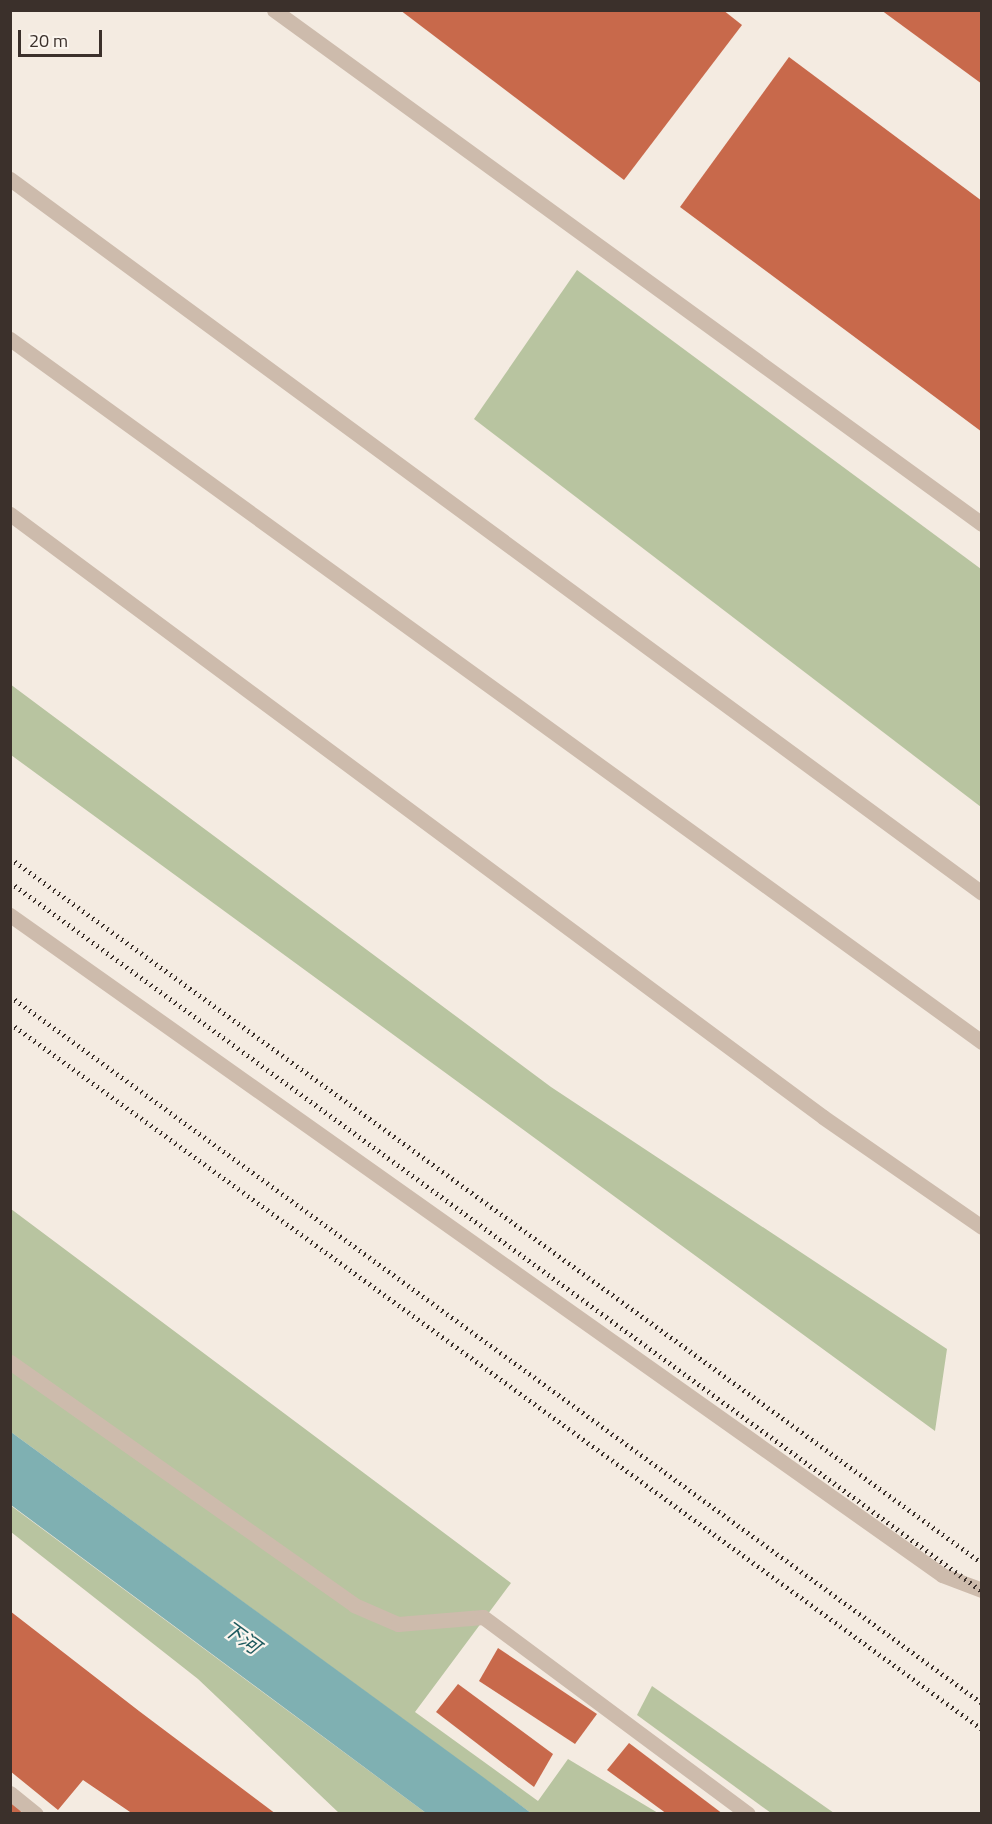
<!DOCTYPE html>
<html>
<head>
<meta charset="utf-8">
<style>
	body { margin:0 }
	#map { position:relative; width:992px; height:1824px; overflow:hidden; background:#f4ebe1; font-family:"Titillium Web","Noto Sans SC",sans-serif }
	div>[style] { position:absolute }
	.green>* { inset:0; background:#b8c4a0 }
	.water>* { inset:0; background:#7fb0b2 }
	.building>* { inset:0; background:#c8694b }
	.minor>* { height:15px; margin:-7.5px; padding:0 7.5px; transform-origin:7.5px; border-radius:7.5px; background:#cdbbac }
	.rail>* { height:4.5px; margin-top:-2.25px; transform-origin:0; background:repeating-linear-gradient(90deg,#3b302b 0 1.5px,transparent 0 6px) }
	span { translate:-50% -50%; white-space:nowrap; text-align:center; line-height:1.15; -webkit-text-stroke:4.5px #fbf5ee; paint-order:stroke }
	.water-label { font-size:20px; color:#1f5a5e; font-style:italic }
	.frame { position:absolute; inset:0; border:12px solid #3b302b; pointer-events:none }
	.scale { position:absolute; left:18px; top:30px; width:84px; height:27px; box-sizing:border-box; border:3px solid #3b302b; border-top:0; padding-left:8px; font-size:18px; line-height:21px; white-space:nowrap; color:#3b302b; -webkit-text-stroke:4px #fbf5ee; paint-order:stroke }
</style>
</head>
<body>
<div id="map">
	<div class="green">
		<i style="clip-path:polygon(577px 270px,981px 569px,981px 807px,474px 419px)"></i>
		<i style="clip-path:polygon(10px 684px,551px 1087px,947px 1349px,935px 1431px,11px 755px)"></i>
		<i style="clip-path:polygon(11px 1209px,511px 1583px,415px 1712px,538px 1801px,568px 1759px,658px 1813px,531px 1813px,11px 1432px)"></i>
		<i style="clip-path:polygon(10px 1505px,426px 1813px,339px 1813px,198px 1679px,11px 1532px)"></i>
		<i style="clip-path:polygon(652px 1686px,834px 1813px,771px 1813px,637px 1715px)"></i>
	</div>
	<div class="water">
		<i style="clip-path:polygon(11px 1432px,483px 1777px,531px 1813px,426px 1813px,11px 1505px)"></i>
	</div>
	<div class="building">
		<i style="clip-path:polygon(400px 10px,723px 10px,742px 25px,624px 180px)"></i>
		<i style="clip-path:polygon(881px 10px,982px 10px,982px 84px)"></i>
		<i style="clip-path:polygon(789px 57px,982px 201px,982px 432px,680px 207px)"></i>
		<i style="clip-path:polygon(10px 1611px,139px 1711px,276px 1814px,133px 1814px,83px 1780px,58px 1810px,10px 1771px)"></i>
		<i style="clip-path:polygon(498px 1648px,597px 1714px,575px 1744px,479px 1681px)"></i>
		<i style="clip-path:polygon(458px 1684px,553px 1754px,534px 1787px,436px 1712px)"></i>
		<i style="clip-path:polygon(629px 1743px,723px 1814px,667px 1814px,607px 1770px)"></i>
		<i style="clip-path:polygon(10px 1794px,25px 1806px,19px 1814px,10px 1814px)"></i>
	</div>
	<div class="minor">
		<i style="left:274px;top:10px;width:875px;rotate:35.98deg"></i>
		<i style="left:10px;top:179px;width:1206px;rotate:36.3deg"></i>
		<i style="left:10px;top:339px;width:1200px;rotate:35.88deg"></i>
		<i style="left:10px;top:514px;width:1012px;rotate:36.56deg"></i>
		<i style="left:823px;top:1117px;width:193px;rotate:34.7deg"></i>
		<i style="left:10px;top:915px;width:1142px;rotate:35.3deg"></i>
		<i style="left:942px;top:1575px;width:43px;rotate:20.6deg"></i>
		<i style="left:10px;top:1362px;width:421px;rotate:35.2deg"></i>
		<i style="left:354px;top:1605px;width:48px;rotate:23.4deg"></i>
		<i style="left:398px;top:1624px;width:85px;rotate:-4.7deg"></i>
		<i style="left:483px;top:1617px;width:330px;rotate:36.6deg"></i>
		<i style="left:10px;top:1793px;width:33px;rotate:39deg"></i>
	</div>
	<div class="rail">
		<i style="left:10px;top:858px;width:1201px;rotate:35.95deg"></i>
		<i style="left:10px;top:882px;width:1203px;rotate:36.11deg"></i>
		<i style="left:10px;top:996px;width:1202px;rotate:36.03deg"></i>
		<i style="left:10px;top:1023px;width:1201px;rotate:35.99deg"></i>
	</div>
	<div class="water-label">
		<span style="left:242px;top:1637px;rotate:36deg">下河</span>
	</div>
	<div class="frame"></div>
	<div class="scale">20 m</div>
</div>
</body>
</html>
